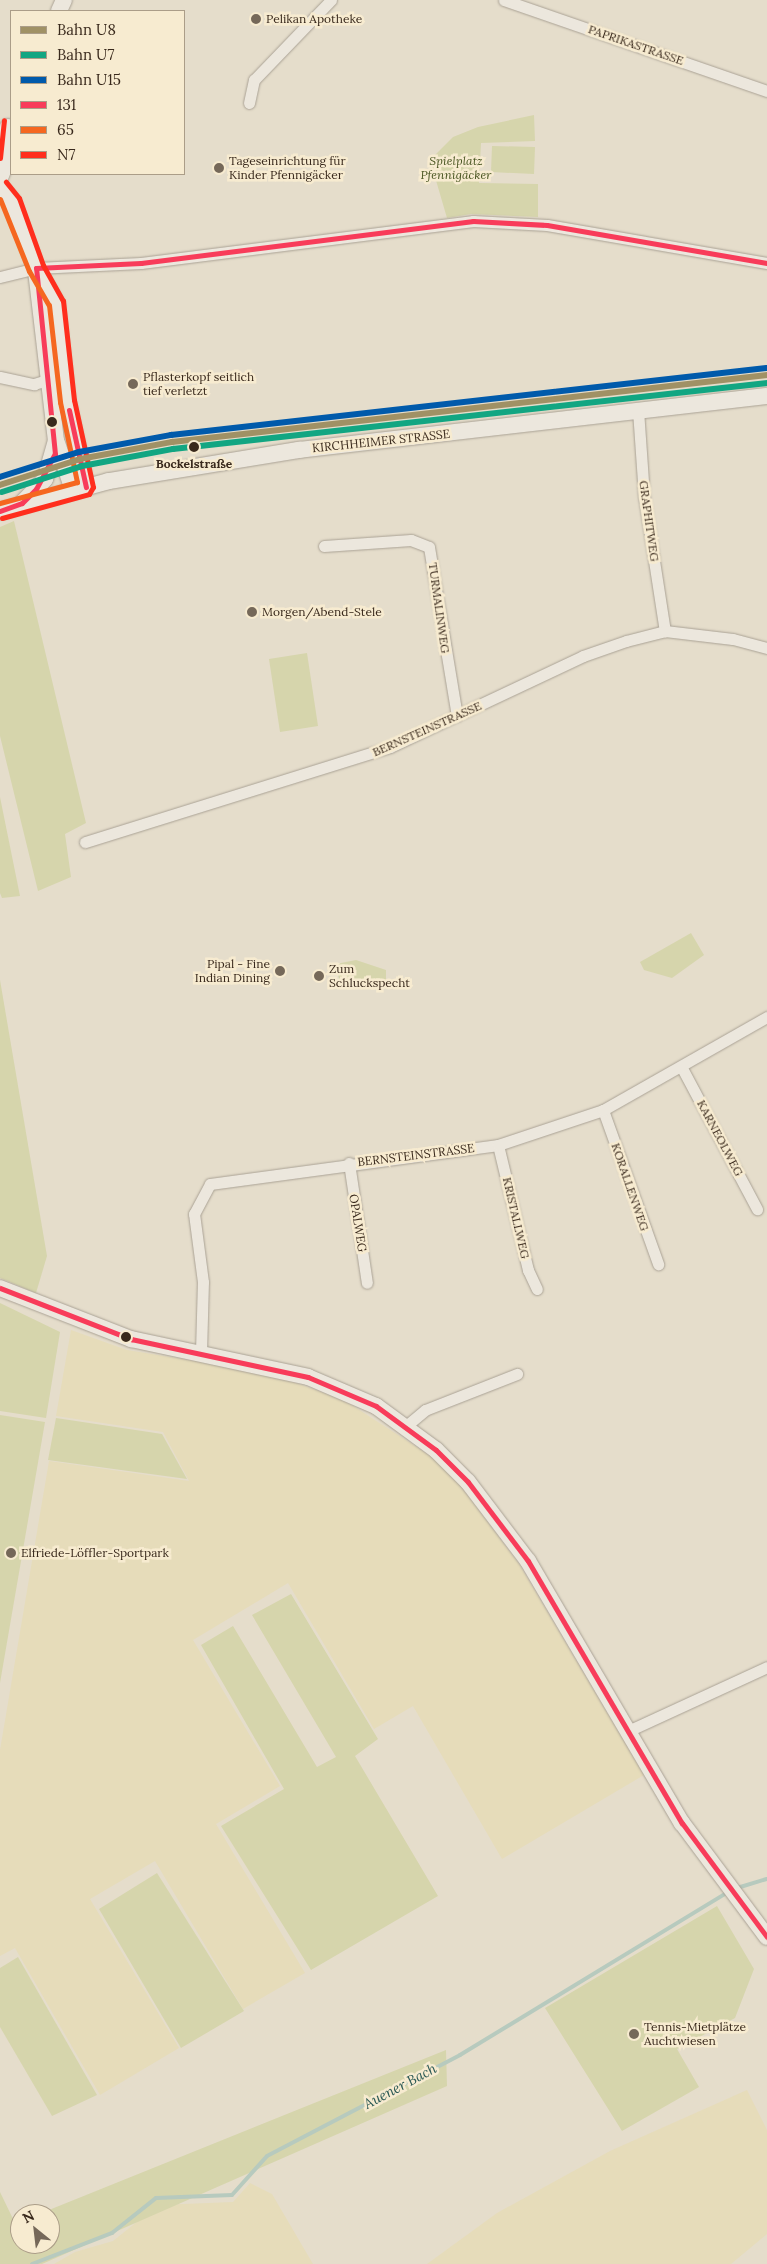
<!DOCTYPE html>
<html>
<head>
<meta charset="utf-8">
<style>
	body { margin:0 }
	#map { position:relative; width:767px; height:2264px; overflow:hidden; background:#e5ddcb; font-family:Lora,serif }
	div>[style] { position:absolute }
	.farmland>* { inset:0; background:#e6dcba }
	.green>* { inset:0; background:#d6d5ac }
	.stream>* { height:4px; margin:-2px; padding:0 2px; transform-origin:2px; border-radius:2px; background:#b7cabe }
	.roads { filter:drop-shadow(0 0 1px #aaa295) drop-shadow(0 0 1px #aaa295) }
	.street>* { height:11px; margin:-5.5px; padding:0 5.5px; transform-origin:5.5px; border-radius:5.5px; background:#ece7dd }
	.secondary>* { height:16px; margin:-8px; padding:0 8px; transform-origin:8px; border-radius:8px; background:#ece7dd }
	.bus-1>* { height:5px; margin:-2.5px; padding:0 2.5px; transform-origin:2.5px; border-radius:2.5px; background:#f83c5a }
	.bus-2>* { height:5px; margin:-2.5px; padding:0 2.5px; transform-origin:2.5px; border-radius:2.5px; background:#f56720 }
	.bus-3>* { height:5px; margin:-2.5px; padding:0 2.5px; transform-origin:2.5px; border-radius:2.5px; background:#ff2e1d }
	.rail-1>* { height:6px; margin:-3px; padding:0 3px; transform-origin:3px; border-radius:3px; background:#a09165 }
	.rail-2>* { height:6px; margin:-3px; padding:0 3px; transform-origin:3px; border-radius:3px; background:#12a682 }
	.rail-3>* { height:6px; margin:-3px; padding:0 3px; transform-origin:3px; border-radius:3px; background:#005aab }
	.dots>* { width:14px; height:14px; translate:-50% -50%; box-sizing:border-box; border:2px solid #f7ebd0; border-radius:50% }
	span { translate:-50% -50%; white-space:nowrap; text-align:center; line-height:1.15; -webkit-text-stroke:5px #f7ebd0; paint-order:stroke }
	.poi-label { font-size:12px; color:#39291c }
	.left { translate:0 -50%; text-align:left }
	.right { translate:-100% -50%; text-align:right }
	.street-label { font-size:12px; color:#39291c }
	.park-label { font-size:12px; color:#4a5622; font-style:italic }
	.stop-label { font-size:12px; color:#39291c; font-weight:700 }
	.water-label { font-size:14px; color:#2b5955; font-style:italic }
	.legend { position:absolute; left:10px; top:10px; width:175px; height:165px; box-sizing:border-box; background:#f7ebd0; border:1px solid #ab9d88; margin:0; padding:6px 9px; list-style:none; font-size:15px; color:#39291c }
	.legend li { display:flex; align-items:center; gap:10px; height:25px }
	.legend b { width:25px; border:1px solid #ab9d88 }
	.north { position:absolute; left:10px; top:2204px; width:50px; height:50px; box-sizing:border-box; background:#f7ebd0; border:1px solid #ab9d88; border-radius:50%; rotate:331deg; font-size:14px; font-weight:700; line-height:20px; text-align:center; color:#39291c }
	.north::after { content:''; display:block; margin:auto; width:18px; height:22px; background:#756859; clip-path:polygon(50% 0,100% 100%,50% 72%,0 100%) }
</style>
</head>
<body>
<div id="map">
	<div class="farmland">
		<i style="clip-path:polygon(71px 1330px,127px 1350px,268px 1373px,344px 1400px,432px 1457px,461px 1486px,519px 1564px,644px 1775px,502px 1859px,413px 1706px,374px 1729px,288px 1583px,193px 1640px,280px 1786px,216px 1824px,305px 1973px,243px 2009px,155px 1861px,90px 1899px,179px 2048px,100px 2095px,15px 1948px,0 1956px,0 1750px,49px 1461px,189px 1481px,163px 1432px,56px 1416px)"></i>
		<i style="clip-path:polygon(747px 2090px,767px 2130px,767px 2234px,731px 2264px,427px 2264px,497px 2213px,610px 2151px)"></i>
		<i style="clip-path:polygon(250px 2183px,272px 2194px,313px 2264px,54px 2264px,75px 2252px,113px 2241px,158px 2205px,233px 2202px)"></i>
	</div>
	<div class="green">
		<i style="clip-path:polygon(534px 115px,535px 141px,481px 143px,479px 183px,538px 184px,538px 217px,471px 214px,447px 218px,430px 160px,453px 137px,478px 127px)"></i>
		<i style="clip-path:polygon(492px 146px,535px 147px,534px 174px,491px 172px)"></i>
		<i style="clip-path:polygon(14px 521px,86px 823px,65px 834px,71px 877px,38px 891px,0 736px,0 527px)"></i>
		<i style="clip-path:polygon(307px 653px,318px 726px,280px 732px,269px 659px)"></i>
		<i style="clip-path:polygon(0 797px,20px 896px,2px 898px,0 893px)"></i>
		<i style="clip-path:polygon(691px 933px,704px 955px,672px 978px,644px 970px,640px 962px)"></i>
		<i style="clip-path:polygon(356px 960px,386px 970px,386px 985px,340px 984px,336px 964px)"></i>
		<i style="clip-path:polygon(0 980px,47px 1256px,36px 1293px,0 1278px)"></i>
		<i style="clip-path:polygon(0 1303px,60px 1332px,46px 1418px,0 1411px)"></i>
		<i style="clip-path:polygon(0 1415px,45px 1422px,0 1683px)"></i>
		<i style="clip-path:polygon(56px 1418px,162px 1434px,187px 1479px,48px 1460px)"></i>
		<i style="clip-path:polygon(291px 1594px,378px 1739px,355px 1756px,438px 1896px,311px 1970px,221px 1826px,284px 1789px,201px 1645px,233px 1626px,317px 1767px,336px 1757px,252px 1615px)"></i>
		<i style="clip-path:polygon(157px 1873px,244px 2011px,181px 2048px,99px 1909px)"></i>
		<i style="clip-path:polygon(717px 1906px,754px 1969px,735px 2018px,677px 2049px,699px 2087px,622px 2131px,545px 2008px)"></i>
		<i style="clip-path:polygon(18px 1957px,97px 2095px,52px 2116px,0 2027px,0 1968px)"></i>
		<i style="clip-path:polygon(446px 2050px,447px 2086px,42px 2264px,0 2264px,0 2192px,15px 2223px,20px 2222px,20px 2244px,50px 2244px,50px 2214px,39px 2214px)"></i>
	</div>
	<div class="stream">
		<i style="left:737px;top:1888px;width:31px;rotate:-17deg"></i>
		<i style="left:32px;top:2264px;width:86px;rotate:-21.2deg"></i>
		<i style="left:112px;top:2233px;width:56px;rotate:-38.5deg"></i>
		<i style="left:156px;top:2198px;width:76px;rotate:-2.3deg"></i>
		<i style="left:232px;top:2195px;width:52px;rotate:-48.1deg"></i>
		<i style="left:267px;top:2156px;width:218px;rotate:-27.6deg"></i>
		<i style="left:460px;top:2055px;width:314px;rotate:-31.3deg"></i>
	</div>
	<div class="roads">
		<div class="street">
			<i style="left:504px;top:0;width:278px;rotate:19.1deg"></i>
			<i style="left:249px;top:103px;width:24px;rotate:-78deg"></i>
			<i style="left:254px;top:80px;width:111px;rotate:-46.1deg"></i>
			<i style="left:0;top:277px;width:37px;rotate:-14deg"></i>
			<i style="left:36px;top:268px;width:105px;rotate:-2.7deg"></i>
			<i style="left:141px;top:263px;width:335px;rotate:-7.2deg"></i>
			<i style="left:473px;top:221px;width:74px;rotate:3.1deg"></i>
			<i style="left:547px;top:225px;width:223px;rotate:9.8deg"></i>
			<i style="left:0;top:377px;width:35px;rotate:12deg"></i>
			<i style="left:34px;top:384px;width:21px;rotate:-17deg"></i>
			<i style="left:638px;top:410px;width:86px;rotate:86deg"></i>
			<i style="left:644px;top:496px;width:137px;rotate:81.2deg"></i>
			<i style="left:324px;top:546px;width:87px;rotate:-3.9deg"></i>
			<i style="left:411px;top:540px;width:19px;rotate:21deg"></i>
			<i style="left:429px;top:547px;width:171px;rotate:80.6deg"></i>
			<i style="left:85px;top:842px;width:319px;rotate:-17.3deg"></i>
			<i style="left:390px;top:747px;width:213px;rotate:-25.2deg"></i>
			<i style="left:583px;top:656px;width:46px;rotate:-19.2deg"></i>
			<i style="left:626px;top:641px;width:40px;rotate:-14.4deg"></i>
			<i style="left:665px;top:631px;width:68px;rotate:6.7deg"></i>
			<i style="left:733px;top:639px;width:35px;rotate:15deg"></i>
			<i style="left:682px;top:1068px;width:160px;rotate:62deg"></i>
			<i style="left:603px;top:1110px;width:164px;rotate:70.3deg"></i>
			<i style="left:498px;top:1145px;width:129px;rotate:76.5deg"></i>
			<i style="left:528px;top:1270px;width:21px;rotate:65deg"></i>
			<i style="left:349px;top:1163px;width:121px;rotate:81.5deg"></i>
			<i style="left:201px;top:1352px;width:70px;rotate:-88.4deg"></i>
			<i style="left:203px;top:1282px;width:69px;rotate:-97.5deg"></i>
			<i style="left:194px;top:1214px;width:34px;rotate:-62deg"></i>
			<i style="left:210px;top:1184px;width:291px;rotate:-7.7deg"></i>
			<i style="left:498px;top:1145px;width:111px;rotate:-18.4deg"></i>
			<i style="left:603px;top:1110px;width:189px;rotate:-29.6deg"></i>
			<i style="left:406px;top:1426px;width:25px;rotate:-40deg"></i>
			<i style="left:425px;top:1410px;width:99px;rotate:-21.4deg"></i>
			<i style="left:628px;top:1731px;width:153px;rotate:-24.7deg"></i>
		</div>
		<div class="secondary">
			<i style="left:59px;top:11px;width:12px;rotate:-66deg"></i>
			<i style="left:0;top:178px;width:22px;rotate:-68deg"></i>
			<i style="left:8px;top:158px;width:31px;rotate:-90deg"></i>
			<i style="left:0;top:187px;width:18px;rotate:49deg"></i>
			<i style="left:12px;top:201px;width:71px;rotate:70.3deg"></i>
			<i style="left:36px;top:268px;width:40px;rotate:60.3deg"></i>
			<i style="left:56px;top:303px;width:99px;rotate:83.6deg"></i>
			<i style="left:67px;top:401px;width:88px;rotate:77.5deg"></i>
			<i style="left:57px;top:443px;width:50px;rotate:71.2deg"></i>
			<i style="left:22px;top:503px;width:33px;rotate:-46deg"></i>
			<i style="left:45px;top:479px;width:40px;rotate:-74deg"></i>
			<i style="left:56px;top:441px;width:172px;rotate:-96.7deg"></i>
			<i style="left:0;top:511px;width:113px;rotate:-15.4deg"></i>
			<i style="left:109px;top:481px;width:193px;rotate:-9.3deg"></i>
			<i style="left:299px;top:450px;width:471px;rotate:-6.6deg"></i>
			<i style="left:0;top:1288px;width:141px;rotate:21.3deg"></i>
			<i style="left:131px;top:1339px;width:181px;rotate:12.1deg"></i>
			<i style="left:308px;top:1377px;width:74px;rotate:23.1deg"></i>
			<i style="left:376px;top:1406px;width:74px;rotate:36.3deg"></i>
			<i style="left:436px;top:1450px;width:45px;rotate:45deg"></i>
			<i style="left:468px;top:1482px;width:99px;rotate:52.8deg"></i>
			<i style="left:528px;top:1561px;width:304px;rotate:59.6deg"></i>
			<i style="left:682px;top:1823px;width:142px;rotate:53.3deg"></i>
		</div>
	</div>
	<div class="bus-1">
		<i style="left:36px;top:268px;width:105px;rotate:-2.7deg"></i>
		<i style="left:141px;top:263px;width:335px;rotate:-7.2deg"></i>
		<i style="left:473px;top:221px;width:74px;rotate:3.1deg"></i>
		<i style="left:547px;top:225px;width:223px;rotate:9.8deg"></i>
		<i style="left:69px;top:410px;width:79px;rotate:77.6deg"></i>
		<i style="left:0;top:511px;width:23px;rotate:-20deg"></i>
		<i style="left:22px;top:503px;width:20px;rotate:-45deg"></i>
		<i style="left:36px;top:489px;width:40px;rotate:-62deg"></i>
		<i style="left:55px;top:454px;width:187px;rotate:-95.8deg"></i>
		<i style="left:0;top:1288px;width:141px;rotate:21.3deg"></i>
		<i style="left:131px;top:1339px;width:181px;rotate:12.1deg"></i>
		<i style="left:308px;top:1377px;width:74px;rotate:23.1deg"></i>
		<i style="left:376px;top:1406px;width:74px;rotate:36.3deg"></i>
		<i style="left:436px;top:1450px;width:45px;rotate:45deg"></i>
		<i style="left:468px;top:1482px;width:99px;rotate:52.8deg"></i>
		<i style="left:528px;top:1561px;width:304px;rotate:59.6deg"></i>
		<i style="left:682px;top:1823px;width:142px;rotate:53.3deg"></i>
	</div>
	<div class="bus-2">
		<i style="left:0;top:199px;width:78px;rotate:68.1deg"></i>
		<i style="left:29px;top:271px;width:39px;rotate:60deg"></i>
		<i style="left:49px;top:305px;width:98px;rotate:83.5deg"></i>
		<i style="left:60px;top:402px;width:82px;rotate:78deg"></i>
		<i style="left:77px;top:482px;width:80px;rotate:164.7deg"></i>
	</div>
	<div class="bus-3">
		<i style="left:0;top:158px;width:38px;rotate:-84deg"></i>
		<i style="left:2px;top:518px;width:90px;rotate:-15.4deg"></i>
		<i style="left:89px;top:494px;width:8px;rotate:-60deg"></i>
		<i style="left:93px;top:487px;width:89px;rotate:-102.3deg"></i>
		<i style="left:74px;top:400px;width:100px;rotate:-96.3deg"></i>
		<i style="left:63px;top:301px;width:41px;rotate:-119.1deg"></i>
		<i style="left:43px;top:265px;width:71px;rotate:-109.7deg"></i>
		<i style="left:19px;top:198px;width:21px;rotate:-129deg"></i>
	</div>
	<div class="rail-1">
		<i style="left:0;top:485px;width:84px;rotate:-18deg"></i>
		<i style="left:80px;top:459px;width:94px;rotate:-10.5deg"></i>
		<i style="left:172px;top:442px;width:599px;rotate:-6.42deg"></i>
	</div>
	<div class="rail-2">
		<i style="left:2px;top:492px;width:84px;rotate:-18deg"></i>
		<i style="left:82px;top:466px;width:93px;rotate:-10.6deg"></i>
		<i style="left:173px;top:449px;width:598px;rotate:-6.34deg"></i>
	</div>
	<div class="rail-3">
		<i style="left:0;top:477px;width:83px;rotate:-17.6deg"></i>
		<i style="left:79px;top:452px;width:94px;rotate:-10.5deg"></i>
		<i style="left:171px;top:435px;width:599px;rotate:-6.42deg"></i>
	</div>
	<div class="dots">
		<i style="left:256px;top:19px;background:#756859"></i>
		<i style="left:219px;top:168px;background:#756859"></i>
		<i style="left:133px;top:384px;background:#756859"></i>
		<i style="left:52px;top:422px;background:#39291c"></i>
		<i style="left:194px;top:447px;background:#39291c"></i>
		<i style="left:252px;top:612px;background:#756859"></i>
		<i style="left:280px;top:971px;background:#756859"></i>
		<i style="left:319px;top:976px;background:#756859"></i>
		<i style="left:126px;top:1337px;background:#39291c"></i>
		<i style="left:11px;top:1553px;background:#756859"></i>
		<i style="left:634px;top:2034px;background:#756859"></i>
	</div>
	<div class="poi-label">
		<span class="left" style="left:266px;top:19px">Pelikan Apotheke</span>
		<span class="left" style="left:229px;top:168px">Tageseinrichtung für<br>Kinder Pfennigäcker</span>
		<span class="left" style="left:143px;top:384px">Pflasterkopf seitlich<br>tief verletzt</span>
		<span class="left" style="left:262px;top:612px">Morgen/Abend-Stele</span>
		<span class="right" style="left:270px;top:971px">Pipal - Fine<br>Indian Dining</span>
		<span class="left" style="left:329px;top:976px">Zum<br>Schluckspecht</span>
		<span class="left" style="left:21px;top:1553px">Elfriede-Löffler-Sportpark</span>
		<span class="left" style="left:644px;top:2034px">Tennis-Mietplätze<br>Auchtwiesen</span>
	</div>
	<div class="street-label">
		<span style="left:636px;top:45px;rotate:19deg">PAPRIKASTRASSE</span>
		<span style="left:381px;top:441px;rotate:-6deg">KIRCHHEIMER STRASSE</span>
		<span style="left:649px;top:521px;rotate:82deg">GRAPHITWEG</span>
		<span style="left:439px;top:608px;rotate:82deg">TURMALINWEG</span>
		<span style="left:427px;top:729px;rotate:-24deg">BERNSTEINSTRASSE</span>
		<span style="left:720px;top:1138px;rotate:62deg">KARNEOLWEG</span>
		<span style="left:416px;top:1155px;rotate:-7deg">BERNSTEINSTRASSE</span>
		<span style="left:630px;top:1187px;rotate:71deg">KORALLENWEG</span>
		<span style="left:516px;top:1218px;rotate:77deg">KRISTALLWEG</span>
		<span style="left:358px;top:1223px;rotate:81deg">OPALWEG</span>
	</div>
	<div class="park-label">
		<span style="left:456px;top:168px">Spielplatz<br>Pfennigäcker</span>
	</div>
	<div class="stop-label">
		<span style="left:194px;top:464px">Bockelstraße</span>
	</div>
	<div class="water-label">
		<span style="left:400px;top:2086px;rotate:-28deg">Auener Bach</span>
	</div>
	<ul class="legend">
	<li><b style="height:6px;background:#a09165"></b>Bahn U8</li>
	<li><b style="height:6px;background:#12a682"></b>Bahn U7</li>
	<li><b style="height:6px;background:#005aab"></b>Bahn U15</li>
	<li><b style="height:6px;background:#f83c5a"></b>131</li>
	<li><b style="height:6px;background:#f56720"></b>65</li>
	<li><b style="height:6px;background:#ff2e1d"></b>N7</li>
	</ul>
	<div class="north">N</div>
</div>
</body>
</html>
